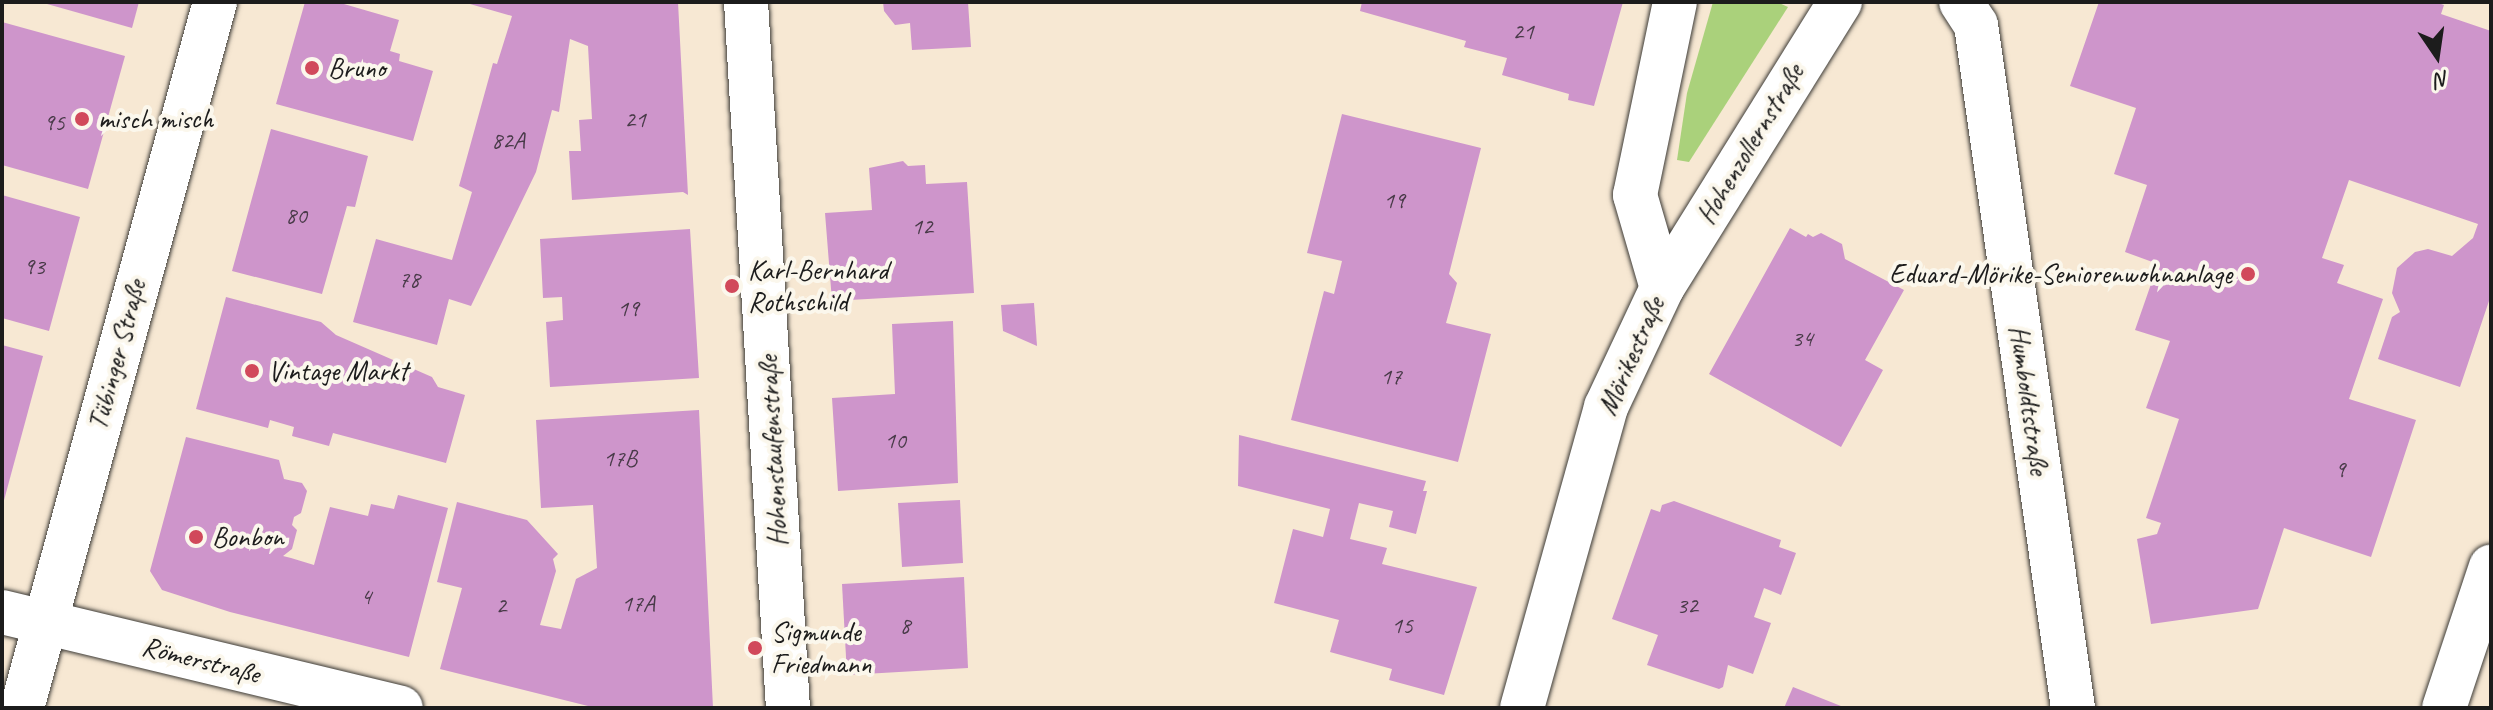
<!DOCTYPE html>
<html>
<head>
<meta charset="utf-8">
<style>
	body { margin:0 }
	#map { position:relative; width:2493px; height:710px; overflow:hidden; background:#f7e8d3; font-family:Caveat,sans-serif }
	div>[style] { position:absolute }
	.green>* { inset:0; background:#aad17b }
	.building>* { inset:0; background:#ce95cb }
	.roads { filter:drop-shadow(0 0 2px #3d3b37) drop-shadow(0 0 2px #3d3b37) }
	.street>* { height:44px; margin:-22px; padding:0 22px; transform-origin:22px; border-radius:22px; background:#fff }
	.secondary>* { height:44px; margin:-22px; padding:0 22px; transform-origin:22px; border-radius:22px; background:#fff }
	.dots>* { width:22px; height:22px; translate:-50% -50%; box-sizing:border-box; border:4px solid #fbf7ec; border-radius:50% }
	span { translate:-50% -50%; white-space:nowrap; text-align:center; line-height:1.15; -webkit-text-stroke:8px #fbf7ec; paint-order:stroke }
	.number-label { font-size:24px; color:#483a48 }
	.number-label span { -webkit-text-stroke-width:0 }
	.poi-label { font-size:28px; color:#1c1c1c }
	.left { translate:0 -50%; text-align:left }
	.right { translate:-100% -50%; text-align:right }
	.street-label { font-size:28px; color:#1c1c1c }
	.frame { position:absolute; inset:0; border:4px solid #1c1c1c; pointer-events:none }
	.north { position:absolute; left:2397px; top:16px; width:80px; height:80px; -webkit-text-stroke:6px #fbf7ec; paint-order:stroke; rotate:167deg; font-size:22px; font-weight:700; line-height:32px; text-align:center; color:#1c1c1c }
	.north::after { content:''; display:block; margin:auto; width:28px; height:36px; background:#1c1c1c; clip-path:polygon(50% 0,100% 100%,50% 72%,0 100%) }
</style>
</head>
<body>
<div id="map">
	<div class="green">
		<i style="clip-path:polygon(1713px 2px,1777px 2px,1788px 7px,1689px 162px,1677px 160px,1687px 93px)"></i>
	</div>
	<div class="building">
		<i style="clip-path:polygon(40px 2px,139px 2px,132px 28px)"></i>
		<i style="clip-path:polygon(305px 2px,337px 2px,399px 20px,390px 51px,400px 54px,399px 61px,433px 71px,413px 141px,276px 104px)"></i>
		<i style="clip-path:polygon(463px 2px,678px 2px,688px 195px,683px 192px,572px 200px,569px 151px,581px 151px,579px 120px,592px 119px,588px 46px,570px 39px,559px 112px,552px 110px,536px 172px,471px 306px,449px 299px,437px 345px,353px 322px,376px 239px,452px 260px,472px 192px,459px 186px,493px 63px,497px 64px,512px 16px)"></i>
		<i style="clip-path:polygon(883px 2px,968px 2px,971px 47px,912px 50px,910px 23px,895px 25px,884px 11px)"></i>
		<i style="clip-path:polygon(1362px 2px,1623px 2px,1594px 106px,1568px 100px,1569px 94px,1502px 75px,1507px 58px,1464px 47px,1466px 41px,1360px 11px)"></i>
		<i style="clip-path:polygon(2099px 2px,2435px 2px,2444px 5px,2441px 14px,2491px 31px,2491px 295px,2460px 387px,2378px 359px,2392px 317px,2400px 312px,2392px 293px,2397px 268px,2415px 252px,2428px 249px,2452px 256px,2473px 238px,2478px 224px,2349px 180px,2322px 258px,2344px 265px,2337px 283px,2383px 299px,2349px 399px,2416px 420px,2371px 557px,2284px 528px,2258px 609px,2151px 624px,2137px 539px,2157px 534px,2161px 523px,2146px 518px,2179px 419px,2146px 408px,2170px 341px,2135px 330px,2158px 264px,2125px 252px,2147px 185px,2114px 174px,2136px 108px,2070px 86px)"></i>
		<i style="clip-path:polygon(2px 22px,125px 56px,88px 189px,2px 165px)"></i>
		<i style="clip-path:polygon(1342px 114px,1481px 148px,1449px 274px,1457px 283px,1446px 323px,1491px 334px,1458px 462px,1291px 420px,1324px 291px,1334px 294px,1342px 261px,1307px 253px)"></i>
		<i style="clip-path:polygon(271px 129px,368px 156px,355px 207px,347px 206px,322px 294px,232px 271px)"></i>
		<i style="clip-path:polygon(903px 161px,908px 166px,925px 165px,926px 184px,967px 182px,974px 293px,832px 301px,825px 213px,872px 210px,869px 168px)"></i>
		<i style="clip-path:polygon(2px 195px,80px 217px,49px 331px,2px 318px)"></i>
		<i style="clip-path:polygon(1790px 228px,1806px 237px,1808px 234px,1813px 237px,1821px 233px,1842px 244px,1845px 259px,1904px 290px,1865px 360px,1883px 370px,1841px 447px,1709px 374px)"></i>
		<i style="clip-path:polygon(690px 229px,699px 378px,550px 387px,546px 322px,563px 320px,562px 297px,543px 298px,540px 239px)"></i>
		<i style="clip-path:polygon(226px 297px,321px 322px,336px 335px,432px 377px,438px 387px,465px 395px,446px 463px,333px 433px,329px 446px,292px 436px,294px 427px,270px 420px,268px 428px,196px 409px)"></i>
		<i style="clip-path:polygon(1034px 303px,1037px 346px,1003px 331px,1001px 305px)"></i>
		<i style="clip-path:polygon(953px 321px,958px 483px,838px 491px,832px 398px,895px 394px,892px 324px)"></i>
		<i style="clip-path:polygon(2px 345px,43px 356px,3px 504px,2px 504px)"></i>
		<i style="clip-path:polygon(699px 410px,713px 708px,596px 708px,440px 669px,462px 588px,437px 582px,457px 502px,527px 520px,558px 554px,553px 559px,556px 571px,540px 625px,561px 629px,576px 579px,597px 568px,593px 505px,541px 508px,536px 420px)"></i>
		<i style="clip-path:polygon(1239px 435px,1426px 481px,1423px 491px,1427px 491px,1416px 534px,1389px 527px,1393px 511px,1359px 503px,1350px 539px,1387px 548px,1382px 564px,1477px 587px,1444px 695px,1389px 680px,1392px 669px,1330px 652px,1339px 620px,1274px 603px,1293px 529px,1323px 537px,1330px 509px,1238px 486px)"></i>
		<i style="clip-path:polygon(186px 437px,279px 460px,284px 479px,302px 483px,307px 491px,301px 513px,294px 517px,292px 525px,297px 530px,292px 549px,283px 556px,291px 558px,314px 565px,330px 507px,368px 516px,371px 504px,394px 509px,398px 495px,448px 508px,409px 657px,230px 612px,162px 590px,150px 571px)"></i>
		<i style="clip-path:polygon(960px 500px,963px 563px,902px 567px,898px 503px)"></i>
		<i style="clip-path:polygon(1674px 501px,1781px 540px,1779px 547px,1796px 553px,1781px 595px,1764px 588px,1754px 617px,1771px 623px,1753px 674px,1728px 665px,1723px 687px,1719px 689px,1647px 665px,1658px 635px,1612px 619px,1651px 509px,1660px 512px,1662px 505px)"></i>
		<i style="clip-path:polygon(964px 577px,968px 668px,847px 675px,842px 584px)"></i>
		<i style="clip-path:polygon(1793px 687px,1846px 708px,1784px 708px)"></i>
	</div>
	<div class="roads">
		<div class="street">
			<i style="left:1961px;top:2px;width:27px;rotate:57deg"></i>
			<i style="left:1976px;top:25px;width:690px;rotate:81.92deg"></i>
			<i style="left:1662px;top:288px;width:97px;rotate:-106.2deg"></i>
			<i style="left:1635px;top:195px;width:197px;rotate:-78.3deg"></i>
			<i style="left:2px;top:612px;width:410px;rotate:13.5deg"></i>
			<i style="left:22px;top:708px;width:732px;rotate:-74.71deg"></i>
			<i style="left:1522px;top:708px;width:313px;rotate:-74.4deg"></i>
			<i style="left:1606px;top:407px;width:132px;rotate:-64.8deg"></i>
			<i style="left:1662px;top:288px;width:337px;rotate:-58.1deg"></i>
			<i style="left:2444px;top:708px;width:149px;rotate:-71.6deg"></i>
		</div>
		<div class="secondary">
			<i style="left:746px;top:2px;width:707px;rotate:86.6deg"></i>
		</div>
	</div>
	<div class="dots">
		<i style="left:312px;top:68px;background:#d1495b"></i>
		<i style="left:82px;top:119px;background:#d1495b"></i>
		<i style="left:2248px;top:274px;background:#d1495b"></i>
		<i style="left:732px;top:286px;background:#d1495b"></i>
		<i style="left:252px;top:371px;background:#d1495b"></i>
		<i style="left:196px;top:537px;background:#d1495b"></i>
		<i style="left:755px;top:648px;background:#d1495b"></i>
	</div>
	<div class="number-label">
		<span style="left:1523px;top:32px">21</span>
		<span style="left:635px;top:120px">21</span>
		<span style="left:54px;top:123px">95</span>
		<span style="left:508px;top:141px">82A</span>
		<span style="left:1394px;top:201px">19</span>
		<span style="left:296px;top:216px">80</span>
		<span style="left:922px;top:227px">12</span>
		<span style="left:34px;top:267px">93</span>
		<span style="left:409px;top:280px">78</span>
		<span style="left:628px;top:309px">19</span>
		<span style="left:1802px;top:339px">34</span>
		<span style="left:1391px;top:377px">17</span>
		<span style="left:895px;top:441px">10</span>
		<span style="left:620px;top:459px">17B</span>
		<span style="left:2340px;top:470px">9</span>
		<span style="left:366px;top:597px">4</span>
		<span style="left:638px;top:604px">17A</span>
		<span style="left:501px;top:606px">2</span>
		<span style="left:1687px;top:606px">32</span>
		<span style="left:905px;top:626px">8</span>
		<span style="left:1402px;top:626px">15</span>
	</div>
	<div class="poi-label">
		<span class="left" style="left:328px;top:68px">Bruno</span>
		<span class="left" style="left:98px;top:119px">misch misch</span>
		<span class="left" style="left:748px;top:286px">Karl-Bernhard<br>Rothschild</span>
		<span class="right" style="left:2232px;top:274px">Eduard-Mörike-Seniorenwohnanlage</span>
		<span class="left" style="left:268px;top:371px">Vintage Markt</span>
		<span class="left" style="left:212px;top:537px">Bonbon</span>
		<span class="left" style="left:771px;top:648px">Sigmunde<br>Friedmann</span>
	</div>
	<div class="street-label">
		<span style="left:1750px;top:144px;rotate:-59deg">Hohenzollernstraße</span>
		<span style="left:117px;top:355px;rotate:-75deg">Tübinger Straße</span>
		<span style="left:1631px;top:356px;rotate:-66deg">Mörikestraße</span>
		<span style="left:2029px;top:400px;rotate:82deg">Humboldtstraße</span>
		<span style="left:773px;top:451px;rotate:-93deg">Hohenstaufenstraße</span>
		<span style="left:201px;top:660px;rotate:14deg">Römerstraße</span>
	</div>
	<div class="frame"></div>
	<div class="north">N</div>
</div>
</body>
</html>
